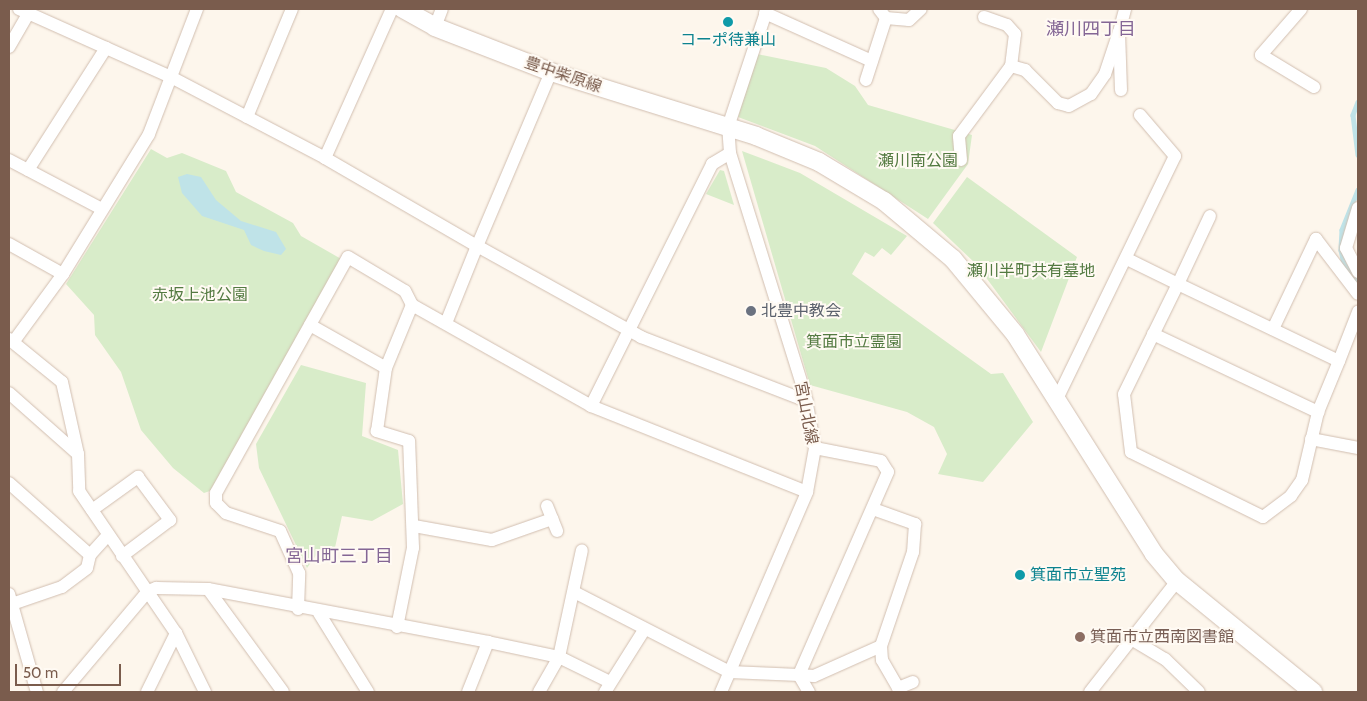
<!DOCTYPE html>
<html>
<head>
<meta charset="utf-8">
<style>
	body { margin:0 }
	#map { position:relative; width:1367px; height:701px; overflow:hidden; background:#fdf6ec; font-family:Cabin,"Noto Sans JP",sans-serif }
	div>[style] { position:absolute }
	.green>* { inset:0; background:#d8ecc9 }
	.water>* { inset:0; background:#bfe3e8 }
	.stream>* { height:4.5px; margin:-2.25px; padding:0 2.25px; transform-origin:2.25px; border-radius:2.25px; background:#bfe3e8 }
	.roads { filter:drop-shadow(0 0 1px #d1beb0) drop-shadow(0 0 1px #d1beb0) }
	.street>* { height:12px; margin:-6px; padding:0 6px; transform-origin:6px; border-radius:6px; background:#fff }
	.secondary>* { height:18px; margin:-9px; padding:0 9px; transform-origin:9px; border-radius:9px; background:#fff }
	.dots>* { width:14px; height:14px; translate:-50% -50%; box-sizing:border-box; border:2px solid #fffaf3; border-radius:50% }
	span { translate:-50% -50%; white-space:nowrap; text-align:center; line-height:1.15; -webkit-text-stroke:4px #fffaf3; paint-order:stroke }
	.culture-label { font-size:16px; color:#0d838f }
	.left { translate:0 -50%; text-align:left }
	.street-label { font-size:16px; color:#7a5c4d }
	.park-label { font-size:16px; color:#537a41 }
	.worship-label { font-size:16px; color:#5b616d }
	.education-label { font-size:16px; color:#785e54 }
	.neighbourhood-label { font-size:18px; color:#846695 }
	.frame { position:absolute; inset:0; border:10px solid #7a5c4d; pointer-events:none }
	.scale { position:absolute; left:15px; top:664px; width:106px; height:22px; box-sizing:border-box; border:2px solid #7a5c4d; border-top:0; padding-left:6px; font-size:15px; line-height:18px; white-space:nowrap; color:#7a5c4d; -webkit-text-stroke:4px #fffaf3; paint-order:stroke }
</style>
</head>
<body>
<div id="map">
	<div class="green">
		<i style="clip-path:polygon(757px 54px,826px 68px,855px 86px,868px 105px,972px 135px,968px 164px,928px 219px,815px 146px,738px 117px)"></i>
		<i style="clip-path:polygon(151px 149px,167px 158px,182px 153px,226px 171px,236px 192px,293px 223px,301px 236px,343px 260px,210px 491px,204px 493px,173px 468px,141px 430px,121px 372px,95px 335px,94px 315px,66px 284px)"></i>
		<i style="clip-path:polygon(742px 151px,800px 173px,907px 236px,891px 255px,882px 248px,874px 257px,865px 252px,852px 274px,991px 374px,1003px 373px,1033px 422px,983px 482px,938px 474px,947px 454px,934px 427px,907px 412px,810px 385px)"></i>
		<i style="clip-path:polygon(720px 170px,724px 171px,734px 205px,706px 194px)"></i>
		<i style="clip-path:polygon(967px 177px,1077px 257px,1041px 352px,976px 264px,933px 223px)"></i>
		<i style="clip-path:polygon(301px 365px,366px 383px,362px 436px,398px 450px,403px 504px,372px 521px,342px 516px,334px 552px,319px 551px,307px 568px,259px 468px,256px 444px)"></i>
	</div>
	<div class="water">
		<i style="clip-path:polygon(187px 174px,201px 177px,216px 200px,241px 221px,276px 232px,286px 249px,281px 255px,264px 251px,251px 245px,244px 230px,202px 216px,182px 193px,178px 177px)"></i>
	</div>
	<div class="stream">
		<i style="left:1358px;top:102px;width:14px;rotate:111deg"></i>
		<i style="left:1353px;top:115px;width:40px;rotate:82.9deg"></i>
		<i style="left:1358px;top:190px;width:43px;rotate:111.8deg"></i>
		<i style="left:1342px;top:230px;width:20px;rotate:93deg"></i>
		<i style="left:1341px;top:250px;width:14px;rotate:78deg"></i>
		<i style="left:1344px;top:264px;width:22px;rotate:51deg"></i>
	</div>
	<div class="roads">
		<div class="street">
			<i style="left:19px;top:9px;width:164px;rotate:24.1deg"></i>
			<i style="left:169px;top:76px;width:176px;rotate:27.7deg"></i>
			<i style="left:325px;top:158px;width:176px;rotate:30.1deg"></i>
			<i style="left:477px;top:246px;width:83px;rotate:111.9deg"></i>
			<i style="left:1301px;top:9px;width:61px;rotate:131deg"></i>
			<i style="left:1261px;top:55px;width:62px;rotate:31.1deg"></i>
			<i style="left:765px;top:13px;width:117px;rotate:24.2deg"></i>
			<i style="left:984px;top:17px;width:24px;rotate:19deg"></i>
			<i style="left:1007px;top:25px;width:12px;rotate:48deg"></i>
			<i style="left:1015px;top:34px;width:32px;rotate:97deg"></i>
			<i style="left:886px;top:18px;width:23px;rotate:5deg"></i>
			<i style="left:909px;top:20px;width:16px;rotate:-43deg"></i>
			<i style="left:435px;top:27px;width:19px;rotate:-69deg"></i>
			<i style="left:9px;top:47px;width:39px;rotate:-60deg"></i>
			<i style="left:551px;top:72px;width:189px;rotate:113deg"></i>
			<i style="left:477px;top:246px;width:188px;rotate:29deg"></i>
			<i style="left:641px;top:337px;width:178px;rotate:21.1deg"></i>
			<i style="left:866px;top:80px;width:65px;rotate:-72.1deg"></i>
			<i style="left:886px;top:18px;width:11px;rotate:-128deg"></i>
			<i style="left:1121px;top:90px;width:58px;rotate:-92deg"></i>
			<i style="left:1119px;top:32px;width:24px;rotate:-75deg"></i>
			<i style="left:247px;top:117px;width:117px;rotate:-67.4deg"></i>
			<i style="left:325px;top:158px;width:163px;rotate:-65.8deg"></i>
			<i style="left:9px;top:160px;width:105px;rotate:27.8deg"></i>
			<i style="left:961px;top:160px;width:24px;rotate:-95deg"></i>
			<i style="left:959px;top:136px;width:87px;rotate:-53.4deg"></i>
			<i style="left:1011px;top:66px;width:15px;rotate:16deg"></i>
			<i style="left:1025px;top:70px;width:47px;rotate:45deg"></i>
			<i style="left:1058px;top:103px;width:11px;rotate:15deg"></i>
			<i style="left:1069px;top:106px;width:25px;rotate:-29deg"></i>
			<i style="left:1091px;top:94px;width:24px;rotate:-55deg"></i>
			<i style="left:1105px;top:74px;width:44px;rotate:-71.6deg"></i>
			<i style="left:28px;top:170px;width:145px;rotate:-57.4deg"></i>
			<i style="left:1358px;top:208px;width:42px;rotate:106.7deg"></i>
			<i style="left:1346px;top:248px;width:27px;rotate:63deg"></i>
			<i style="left:9px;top:244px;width:62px;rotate:29.1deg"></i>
			<i style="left:1127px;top:259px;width:57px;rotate:26.1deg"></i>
			<i style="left:1178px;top:284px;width:75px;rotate:-64.8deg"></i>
			<i style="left:1178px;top:284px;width:178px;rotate:25.6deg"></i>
			<i style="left:1339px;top:361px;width:55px;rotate:112.4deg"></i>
			<i style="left:1318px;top:412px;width:70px;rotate:103.2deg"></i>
			<i style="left:1302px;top:480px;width:19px;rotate:125deg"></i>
			<i style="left:1291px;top:496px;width:35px;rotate:143deg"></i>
			<i style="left:1263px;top:517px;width:147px;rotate:-153.8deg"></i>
			<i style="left:1131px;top:452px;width:58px;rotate:-96.9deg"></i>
			<i style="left:1124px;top:394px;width:123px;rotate:-63.9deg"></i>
			<i style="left:310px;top:325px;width:87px;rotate:29.5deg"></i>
			<i style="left:1273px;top:329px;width:100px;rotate:-64.5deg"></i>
			<i style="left:1316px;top:239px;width:69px;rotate:52.6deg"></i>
			<i style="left:1153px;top:334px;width:183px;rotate:25.3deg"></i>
			<i style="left:9px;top:339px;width:68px;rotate:39.1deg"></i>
			<i style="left:62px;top:382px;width:74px;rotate:77.5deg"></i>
			<i style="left:78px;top:454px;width:37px;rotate:88deg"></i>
			<i style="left:79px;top:491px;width:172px;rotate:55.7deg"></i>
			<i style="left:176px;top:633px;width:66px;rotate:63.8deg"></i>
			<i style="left:14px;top:341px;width:83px;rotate:-53.8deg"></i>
			<i style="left:63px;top:274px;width:164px;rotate:-58.4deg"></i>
			<i style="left:149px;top:134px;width:134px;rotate:-69deg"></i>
			<i style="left:1339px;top:361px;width:53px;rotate:-68.8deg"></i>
			<i style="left:9px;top:393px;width:92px;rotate:41.5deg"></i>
			<i style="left:1056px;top:401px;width:272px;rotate:-64.1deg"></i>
			<i style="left:1175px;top:156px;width:54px;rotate:-130.5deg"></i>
			<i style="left:591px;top:406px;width:271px;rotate:-63.4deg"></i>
			<i style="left:712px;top:164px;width:21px;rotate:-31deg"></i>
			<i style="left:1311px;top:439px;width:48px;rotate:10.8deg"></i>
			<i style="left:815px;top:448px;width:67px;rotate:11.1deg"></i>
			<i style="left:881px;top:461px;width:13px;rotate:58deg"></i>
			<i style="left:888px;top:472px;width:222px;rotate:113.7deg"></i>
			<i style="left:799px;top:675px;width:15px;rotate:4deg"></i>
			<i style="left:814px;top:676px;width:73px;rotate:-24.1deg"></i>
			<i style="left:9px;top:483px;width:108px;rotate:41.6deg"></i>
			<i style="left:547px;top:506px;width:27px;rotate:68deg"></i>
			<i style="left:873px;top:509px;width:45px;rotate:19.7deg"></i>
			<i style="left:915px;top:524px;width:28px;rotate:94deg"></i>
			<i style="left:913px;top:552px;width:99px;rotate:108.8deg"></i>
			<i style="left:881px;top:646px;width:14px;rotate:86deg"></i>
			<i style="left:882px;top:660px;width:32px;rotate:60deg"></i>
			<i style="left:898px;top:688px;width:16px;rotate:-22deg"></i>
			<i style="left:92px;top:510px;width:57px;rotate:-35.7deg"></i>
			<i style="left:138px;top:477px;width:54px;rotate:53.3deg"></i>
			<i style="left:170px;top:520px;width:60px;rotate:143.1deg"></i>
			<i style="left:414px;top:526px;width:79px;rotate:10.2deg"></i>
			<i style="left:492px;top:540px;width:64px;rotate:-19.3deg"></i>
			<i style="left:208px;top:589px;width:127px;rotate:53.9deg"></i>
			<i style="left:576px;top:593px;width:173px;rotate:27.2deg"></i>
			<i style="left:730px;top:672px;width:69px;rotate:2.5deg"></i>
			<i style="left:799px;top:675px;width:20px;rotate:60deg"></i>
			<i style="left:9px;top:594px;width:102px;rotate:74.1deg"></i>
			<i style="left:12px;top:604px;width:53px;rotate:-18.8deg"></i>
			<i style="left:62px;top:587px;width:31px;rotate:-37deg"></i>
			<i style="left:87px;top:568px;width:13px;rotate:-77deg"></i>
			<i style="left:90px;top:555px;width:27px;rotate:-48deg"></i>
			<i style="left:298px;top:609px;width:36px;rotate:-88deg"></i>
			<i style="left:299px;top:573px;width:46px;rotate:-114.3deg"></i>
			<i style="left:280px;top:531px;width:57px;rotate:-161.6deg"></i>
			<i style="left:226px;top:513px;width:14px;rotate:-135deg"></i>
			<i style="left:216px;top:503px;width:10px;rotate:-90deg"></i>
			<i style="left:216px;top:493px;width:270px;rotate:-60.8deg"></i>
			<i style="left:348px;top:257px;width:66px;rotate:30.8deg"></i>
			<i style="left:405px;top:291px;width:16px;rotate:63deg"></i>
			<i style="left:412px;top:305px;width:206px;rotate:29.4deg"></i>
			<i style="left:591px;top:406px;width:232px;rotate:21.7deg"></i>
			<i style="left:319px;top:613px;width:93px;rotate:58.2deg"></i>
			<i style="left:397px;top:627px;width:81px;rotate:-78.6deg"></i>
			<i style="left:413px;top:548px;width:107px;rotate:-92.1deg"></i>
			<i style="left:409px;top:441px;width:34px;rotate:-163deg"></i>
			<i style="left:377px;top:431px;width:64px;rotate:-81.9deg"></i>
			<i style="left:386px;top:368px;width:68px;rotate:-67.6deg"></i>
			<i style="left:1133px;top:640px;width:37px;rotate:31deg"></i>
			<i style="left:1165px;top:659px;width:47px;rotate:44.1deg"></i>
			<i style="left:63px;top:692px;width:132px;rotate:-49.9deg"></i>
			<i style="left:148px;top:591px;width:9px;rotate:-21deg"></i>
			<i style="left:156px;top:588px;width:52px;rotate:1.1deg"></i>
			<i style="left:208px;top:589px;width:285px;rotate:10.7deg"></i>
			<i style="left:488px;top:642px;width:73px;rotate:11.9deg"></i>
			<i style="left:559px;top:657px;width:57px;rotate:26.1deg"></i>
			<i style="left:147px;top:692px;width:66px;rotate:-63.8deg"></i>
			<i style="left:468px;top:692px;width:54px;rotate:-68.2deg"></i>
			<i style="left:539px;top:692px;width:40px;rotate:-60.3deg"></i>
			<i style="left:559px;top:657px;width:109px;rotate:-77.9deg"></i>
			<i style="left:605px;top:692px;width:73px;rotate:-57.8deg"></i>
			<i style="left:721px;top:692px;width:218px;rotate:-66.7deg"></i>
			<i style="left:807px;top:492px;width:45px;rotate:-79.7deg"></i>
			<i style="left:815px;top:448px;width:55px;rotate:-100.5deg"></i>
			<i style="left:805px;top:394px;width:252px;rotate:-107.3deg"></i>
			<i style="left:730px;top:153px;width:26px;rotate:-94deg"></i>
			<i style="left:728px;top:127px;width:124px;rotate:-71.7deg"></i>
			<i style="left:1090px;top:692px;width:141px;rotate:-51.9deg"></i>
		</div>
		<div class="secondary">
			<i style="left:403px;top:9px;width:37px;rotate:29deg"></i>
			<i style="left:435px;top:27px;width:124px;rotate:21.2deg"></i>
			<i style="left:551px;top:72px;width:215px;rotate:17.3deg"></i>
			<i style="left:756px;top:136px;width:68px;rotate:22.4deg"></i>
			<i style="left:819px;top:162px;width:76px;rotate:31deg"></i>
			<i style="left:884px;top:201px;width:90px;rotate:40deg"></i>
			<i style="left:953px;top:259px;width:97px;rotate:50.4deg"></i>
			<i style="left:1015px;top:334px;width:260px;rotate:57.7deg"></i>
			<i style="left:1154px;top:554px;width:35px;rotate:50deg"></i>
			<i style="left:1177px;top:581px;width:176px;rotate:39.2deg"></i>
		</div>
	</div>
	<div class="dots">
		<i style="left:728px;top:22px;background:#0f9aa8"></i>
		<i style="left:751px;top:311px;background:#6b7280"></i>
		<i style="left:1020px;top:575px;background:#0f9aa8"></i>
		<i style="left:1080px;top:637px;background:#8d6e63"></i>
	</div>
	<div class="culture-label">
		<span style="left:728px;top:40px">コーポ待兼山</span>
		<span class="left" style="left:1030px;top:575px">箕面市立聖苑</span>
	</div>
	<div class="street-label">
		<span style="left:563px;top:75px;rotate:19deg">豊中柴原線</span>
		<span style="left:806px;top:413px;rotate:79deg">宮山北線</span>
	</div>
	<div class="park-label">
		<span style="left:918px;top:161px">瀬川南公園</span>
		<span style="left:1031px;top:271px">瀬川半町共有墓地</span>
		<span style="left:200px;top:295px">赤坂上池公園</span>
		<span style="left:854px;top:342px">箕面市立霊園</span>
	</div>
	<div class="worship-label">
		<span class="left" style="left:761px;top:311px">北豊中教会</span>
	</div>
	<div class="education-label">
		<span class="left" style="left:1090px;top:637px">箕面市立西南図書館</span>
	</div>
	<div class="neighbourhood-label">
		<span style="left:1091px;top:29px">瀬川四丁目</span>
		<span style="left:339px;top:556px">宮山町三丁目</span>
	</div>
	<div class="frame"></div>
	<div class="scale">50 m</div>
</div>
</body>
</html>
